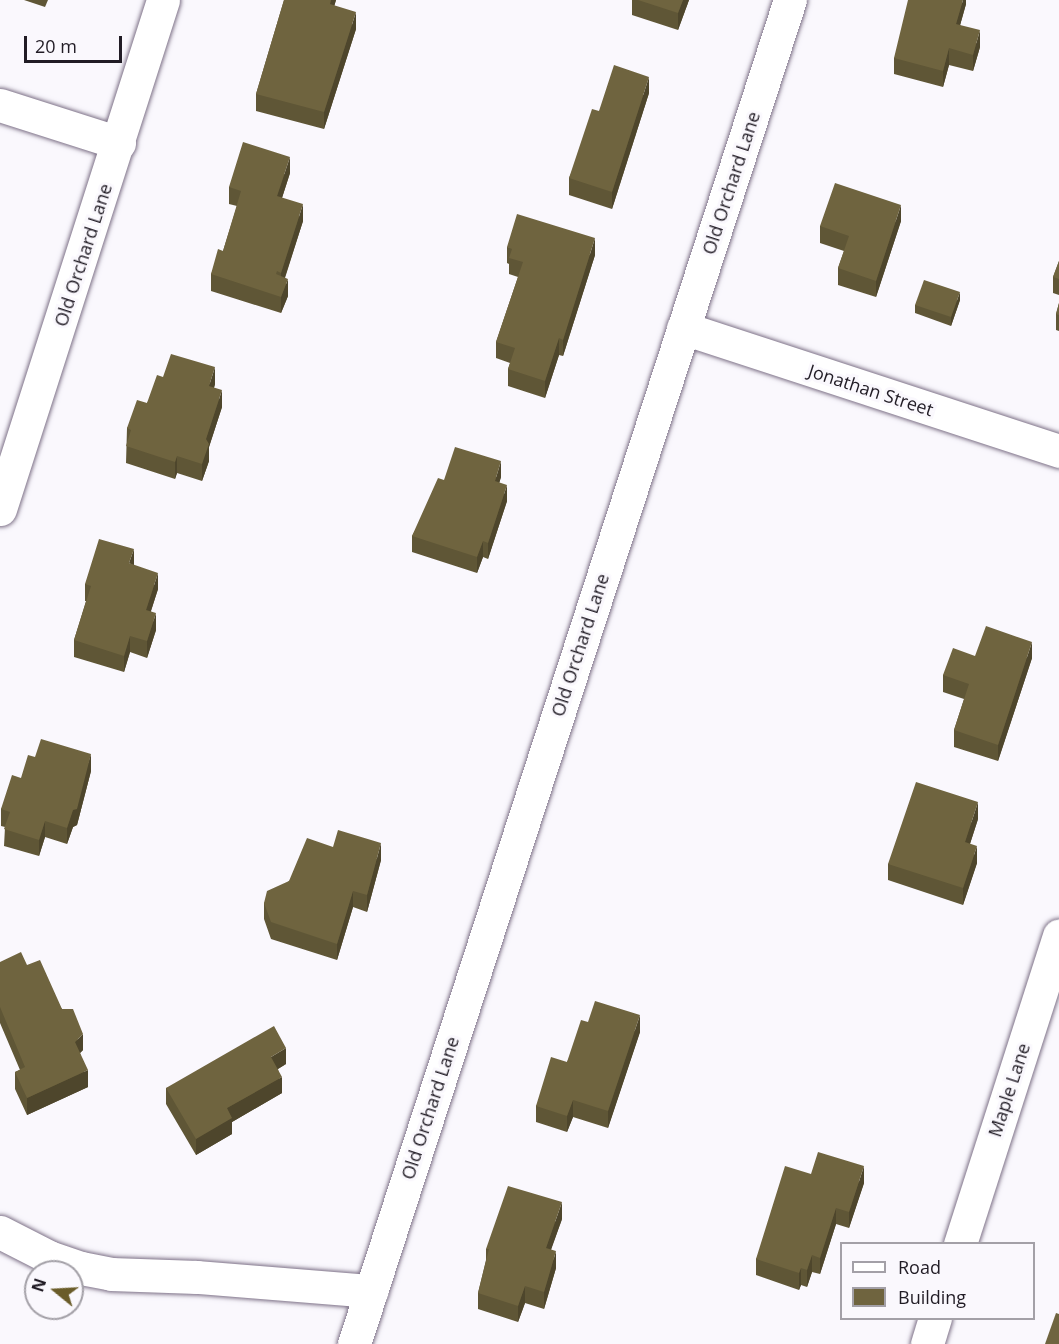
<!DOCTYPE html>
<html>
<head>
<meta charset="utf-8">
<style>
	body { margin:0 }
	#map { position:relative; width:1059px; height:1344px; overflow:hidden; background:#faf8fd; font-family:"Open Sans",sans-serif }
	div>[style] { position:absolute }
	.roads { filter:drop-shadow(0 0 2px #7e7288) drop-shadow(0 0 2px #7e7288) }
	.minor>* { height:33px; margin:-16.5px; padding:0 16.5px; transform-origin:16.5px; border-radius:16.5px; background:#fff }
	.wall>* { inset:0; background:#5f5636 }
	.shaded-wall>* { inset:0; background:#4e462c }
	.building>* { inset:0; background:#6f643f }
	span { translate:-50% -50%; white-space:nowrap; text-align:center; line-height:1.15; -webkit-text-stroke:6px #faf8fd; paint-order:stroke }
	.street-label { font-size:18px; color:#211c25 }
	.legend { position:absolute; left:840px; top:1242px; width:195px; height:78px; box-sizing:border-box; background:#faf8fd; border:2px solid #a3a0a7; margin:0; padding:8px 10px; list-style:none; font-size:18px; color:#211c25 }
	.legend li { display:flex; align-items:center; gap:12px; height:30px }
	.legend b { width:30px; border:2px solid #a3a0a7 }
	.north { position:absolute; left:24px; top:1260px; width:60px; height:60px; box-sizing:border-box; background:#faf8fd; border:2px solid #a3a0a7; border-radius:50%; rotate:288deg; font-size:16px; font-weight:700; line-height:24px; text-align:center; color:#211c25 }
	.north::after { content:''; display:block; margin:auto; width:21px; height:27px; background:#6a5c29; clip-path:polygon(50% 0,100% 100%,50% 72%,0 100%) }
	.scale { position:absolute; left:24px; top:36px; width:98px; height:27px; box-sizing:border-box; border:3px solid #211c25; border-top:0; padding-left:8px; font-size:18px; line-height:21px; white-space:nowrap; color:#211c25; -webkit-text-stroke:4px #faf8fd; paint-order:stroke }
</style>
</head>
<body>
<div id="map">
	<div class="roads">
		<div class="minor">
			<i style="left:0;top:105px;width:125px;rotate:17.7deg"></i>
			<i style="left:683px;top:328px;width:396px;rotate:18.1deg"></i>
			<i style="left:0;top:509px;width:534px;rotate:-72.24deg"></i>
			<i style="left:0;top:1232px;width:55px;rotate:27deg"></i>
			<i style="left:49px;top:1257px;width:34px;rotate:19deg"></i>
			<i style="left:81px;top:1268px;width:31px;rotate:11deg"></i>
			<i style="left:111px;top:1274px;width:86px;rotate:2deg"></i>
			<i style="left:197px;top:1277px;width:175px;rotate:4.6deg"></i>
			<i style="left:960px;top:1244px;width:324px;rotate:-72.2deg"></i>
			<i style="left:354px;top:1344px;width:1413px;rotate:-72.03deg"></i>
			<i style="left:927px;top:1344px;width:27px;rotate:-73deg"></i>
		</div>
	</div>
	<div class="wall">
		<i style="clip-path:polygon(24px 0,48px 0,45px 7px)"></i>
		<i style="clip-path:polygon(284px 0,336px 0,334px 6px,356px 29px,324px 129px,256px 111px,256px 94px)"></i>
		<i style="clip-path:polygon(632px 0,689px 0,678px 30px,632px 15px)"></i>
		<i style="clip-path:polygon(966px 0,966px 4px,960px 25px,980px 47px,973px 71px,949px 65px,943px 87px,894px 74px,894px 58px)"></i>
		<i style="clip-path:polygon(649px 93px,612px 209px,569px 195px,569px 178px,599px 111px)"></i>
		<i style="clip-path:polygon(290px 173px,282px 198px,303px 221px,285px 278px,288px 296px,281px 313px,211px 291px,211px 274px,223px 251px,237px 206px,229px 204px,229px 187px)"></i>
		<i style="clip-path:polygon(901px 221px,876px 297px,838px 285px,838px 268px,844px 251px,820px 243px,820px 226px)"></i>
		<i style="clip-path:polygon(507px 247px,595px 255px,563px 356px,559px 355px,545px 398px,508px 386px,508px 369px,510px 363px,496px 358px,496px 342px,518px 277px,509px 274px,509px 264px,507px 263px)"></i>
		<i style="clip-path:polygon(1059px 261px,1059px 295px,1053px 293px,1053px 277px)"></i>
		<i style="clip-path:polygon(960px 300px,951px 326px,915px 313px,915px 305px)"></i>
		<i style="clip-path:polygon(1059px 303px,1059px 331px,1056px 330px,1056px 314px)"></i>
		<i style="clip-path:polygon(163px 377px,215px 384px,214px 388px,222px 407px,209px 447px,209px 461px,202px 481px,177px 473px,175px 479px,126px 463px,127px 428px,147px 403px)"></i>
		<i style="clip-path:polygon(501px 477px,499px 483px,507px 501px,488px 559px,483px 557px,477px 573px,412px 552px,412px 536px,444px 480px)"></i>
		<i style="clip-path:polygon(134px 565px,158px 589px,151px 611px,156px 630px,147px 658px,130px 652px,124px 672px,74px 657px,74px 640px,86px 601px,85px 601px,85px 584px)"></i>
		<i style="clip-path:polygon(975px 656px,1032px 658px,998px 761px,954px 747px,954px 730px,964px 699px,943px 692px,943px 675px)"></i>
		<i style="clip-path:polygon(91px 771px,77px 825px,73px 827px,67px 844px,45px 837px,39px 856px,4px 846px,5px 827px,1px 826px,1px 809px,21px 778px)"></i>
		<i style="clip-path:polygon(978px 819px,970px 844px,977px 863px,963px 905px,888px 880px,888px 864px)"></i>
		<i style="clip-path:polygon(333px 847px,381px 860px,367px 912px,353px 907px,337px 960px,271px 939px,264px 919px,264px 903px,289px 881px)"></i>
		<i style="clip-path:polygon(0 962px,27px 965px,62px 1009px,83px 1050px,80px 1053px,88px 1087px,27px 1115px,15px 1089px,15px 1072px,20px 1070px,0 1023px)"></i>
		<i style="clip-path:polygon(588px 1022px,640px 1032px,608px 1128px,573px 1117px,567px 1132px,536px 1122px,536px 1106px,567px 1062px)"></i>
		<i style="clip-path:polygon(286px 1064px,278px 1069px,282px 1093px,232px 1122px,232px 1134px,196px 1155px,166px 1104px,166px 1088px)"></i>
		<i style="clip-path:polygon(811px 1174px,864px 1183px,849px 1228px,836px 1224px,820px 1274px,812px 1272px,807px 1287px,801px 1285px,799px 1290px,756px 1275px,756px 1259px)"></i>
		<i style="clip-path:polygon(562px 1219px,551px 1249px,556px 1268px,544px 1309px,525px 1303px,518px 1322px,478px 1309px,478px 1293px,486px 1260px,486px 1249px)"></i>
	</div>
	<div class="shaded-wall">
		<i style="clip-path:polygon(331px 0,336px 0,330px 21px,330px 4px)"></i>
		<i style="clip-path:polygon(683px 0,689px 0,678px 30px,678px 13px)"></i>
		<i style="clip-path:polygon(963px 0,966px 0,966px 4px,956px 40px,956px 24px)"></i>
		<i style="clip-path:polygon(356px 12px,356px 29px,324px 129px,324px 112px)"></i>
		<i style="clip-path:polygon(980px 30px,980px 47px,973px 71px,973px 55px)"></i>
		<i style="clip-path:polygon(949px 48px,949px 65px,943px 87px,943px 71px)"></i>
		<i style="clip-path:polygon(649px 77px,649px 93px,612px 209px,612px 192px)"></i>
		<i style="clip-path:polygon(290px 157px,290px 173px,277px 213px,277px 196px)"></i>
		<i style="clip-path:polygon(303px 204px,303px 221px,281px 289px,281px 273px)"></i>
		<i style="clip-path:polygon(901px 205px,901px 221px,876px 297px,876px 281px)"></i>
		<i style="clip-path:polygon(595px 238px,595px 255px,563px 356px,563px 340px)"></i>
		<i style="clip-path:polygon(288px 279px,288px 296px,281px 313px,281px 297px)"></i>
		<i style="clip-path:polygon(960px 292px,960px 300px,951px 326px,951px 317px)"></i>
		<i style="clip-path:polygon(559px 338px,559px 355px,545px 398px,545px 381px)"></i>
		<i style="clip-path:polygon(215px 367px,215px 384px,209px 403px,209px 386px)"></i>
		<i style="clip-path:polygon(222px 390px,222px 407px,209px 447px,209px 461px,202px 481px,202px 464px,206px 439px)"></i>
		<i style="clip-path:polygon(177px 456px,177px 473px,175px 479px,175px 462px)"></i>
		<i style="clip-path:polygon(501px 461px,501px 477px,495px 497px,495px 481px)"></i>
		<i style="clip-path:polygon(507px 485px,507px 501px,488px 559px,488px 543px)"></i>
		<i style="clip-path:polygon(483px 541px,483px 557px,477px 573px,477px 557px)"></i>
		<i style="clip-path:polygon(134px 549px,134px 566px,129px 563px)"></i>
		<i style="clip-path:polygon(158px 573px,158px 589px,146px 626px,146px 610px)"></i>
		<i style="clip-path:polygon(156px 613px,156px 630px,147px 658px,147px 641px)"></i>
		<i style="clip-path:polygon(130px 636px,130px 652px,124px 672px,124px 656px)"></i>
		<i style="clip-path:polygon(1032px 642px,1032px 658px,998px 761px,998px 745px)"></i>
		<i style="clip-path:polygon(91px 754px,91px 771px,77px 825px,73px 827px,67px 844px,67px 828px)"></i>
		<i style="clip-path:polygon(978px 802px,978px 819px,965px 859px,965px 842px)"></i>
		<i style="clip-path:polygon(45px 821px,45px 837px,39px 856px,39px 840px)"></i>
		<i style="clip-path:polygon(381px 843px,381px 860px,367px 912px,367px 895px)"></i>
		<i style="clip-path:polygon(977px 846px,977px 863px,963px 905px,963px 888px)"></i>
		<i style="clip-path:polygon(353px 891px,353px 907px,337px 960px,337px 944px)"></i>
		<i style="clip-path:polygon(640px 1015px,640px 1032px,608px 1128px,608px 1111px)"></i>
		<i style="clip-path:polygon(83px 1034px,83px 1050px,75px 1058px,75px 1042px)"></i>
		<i style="clip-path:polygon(286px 1048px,286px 1064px,271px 1073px,271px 1057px)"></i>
		<i style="clip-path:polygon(88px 1070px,88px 1087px,27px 1115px,27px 1098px)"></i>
		<i style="clip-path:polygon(282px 1077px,282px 1093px,232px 1122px,232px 1134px,196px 1155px,196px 1139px,227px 1108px)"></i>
		<i style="clip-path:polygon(573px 1100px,573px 1117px,567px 1132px,567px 1116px)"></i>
		<i style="clip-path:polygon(864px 1166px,864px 1183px,849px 1228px,849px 1212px)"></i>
		<i style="clip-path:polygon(562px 1202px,562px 1219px,546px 1264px,546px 1248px)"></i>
		<i style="clip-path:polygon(836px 1208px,836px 1224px,820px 1274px,820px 1258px)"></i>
		<i style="clip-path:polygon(556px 1251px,556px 1268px,544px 1309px,544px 1292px)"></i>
		<i style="clip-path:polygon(812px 1255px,812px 1272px,807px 1287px,807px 1270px)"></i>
		<i style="clip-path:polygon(801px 1268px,801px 1285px,799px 1290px,799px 1273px)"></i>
		<i style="clip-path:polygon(525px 1286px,525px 1303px,518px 1322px,518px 1306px)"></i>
	</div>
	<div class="building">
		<i style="clip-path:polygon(284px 0,331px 0,330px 4px,356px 12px,324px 112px,256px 94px)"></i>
		<i style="clip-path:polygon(638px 0,683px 0,678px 13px)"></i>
		<i style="clip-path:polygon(908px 0,963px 0,956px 24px,980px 30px,973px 55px,949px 48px,943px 71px,894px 58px)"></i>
		<i style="clip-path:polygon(614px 65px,649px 77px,612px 192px,569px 178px,592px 109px,599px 111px)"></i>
		<i style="clip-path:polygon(243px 142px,290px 157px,277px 196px,303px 204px,281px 273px,277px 271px,276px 274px,288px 279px,281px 297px,211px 274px,218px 249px,223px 251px,241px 191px,229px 187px)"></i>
		<i style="clip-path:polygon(835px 183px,901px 205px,876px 281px,838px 268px,849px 236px,820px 226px)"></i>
		<i style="clip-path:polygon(517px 214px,595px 238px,563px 340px,559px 338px,545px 381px,508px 369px,515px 348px,496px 342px,523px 262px,509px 258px,512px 249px,507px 247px)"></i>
		<i style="clip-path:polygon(1059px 261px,1059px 279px,1053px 277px)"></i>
		<i style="clip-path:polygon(924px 280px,960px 292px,951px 317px,915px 305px)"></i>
		<i style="clip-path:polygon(1059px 303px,1059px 315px,1056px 314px)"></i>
		<i style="clip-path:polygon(171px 354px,215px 367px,209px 386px,222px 390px,206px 439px,209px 444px,202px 464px,177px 456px,175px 462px,126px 446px,131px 430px,127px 428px,137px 400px,147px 403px,157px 375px,163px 377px)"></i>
		<i style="clip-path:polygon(455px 447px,501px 461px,495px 481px,507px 485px,488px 543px,483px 541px,477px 557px,412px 536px,438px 478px,444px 480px)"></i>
		<i style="clip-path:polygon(99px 539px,134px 549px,129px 563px,158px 573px,146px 610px,156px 613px,147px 641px,130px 636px,124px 656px,74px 640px,91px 586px,85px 584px)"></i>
		<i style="clip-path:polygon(986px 626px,1032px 642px,998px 745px,954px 730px,969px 684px,943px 675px,953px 648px,975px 656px)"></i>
		<i style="clip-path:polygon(41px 739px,91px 754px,77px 809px,73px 810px,67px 828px,45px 821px,39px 840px,4px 829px,10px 812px,1px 809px,12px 775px,21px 778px,28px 755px,35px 757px)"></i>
		<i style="clip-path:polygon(916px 782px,978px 802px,965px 842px,977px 846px,963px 888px,888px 864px)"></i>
		<i style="clip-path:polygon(338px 830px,381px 843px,367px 895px,353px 891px,337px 944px,271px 922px,264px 903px,267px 891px,289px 881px,307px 838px,333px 847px)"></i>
		<i style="clip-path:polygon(21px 952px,27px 965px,40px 960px,62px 1009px,73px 1009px,83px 1034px,75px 1042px,88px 1070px,27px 1098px,15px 1072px,25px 1067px,0 1007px,0 962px)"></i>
		<i style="clip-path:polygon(595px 1001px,640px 1015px,608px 1111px,573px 1100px,567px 1116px,536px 1106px,551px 1057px,567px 1062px,581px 1020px,588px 1022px)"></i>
		<i style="clip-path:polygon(274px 1026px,286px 1048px,271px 1057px,282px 1077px,227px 1108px,232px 1118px,196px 1139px,166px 1088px)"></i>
		<i style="clip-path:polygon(818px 1152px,864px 1166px,849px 1212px,836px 1208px,820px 1258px,812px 1255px,807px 1270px,801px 1268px,799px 1273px,756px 1259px,785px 1166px,811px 1174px)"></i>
		<i style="clip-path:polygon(508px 1186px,562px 1202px,546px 1248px,556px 1251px,544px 1292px,525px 1286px,518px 1306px,478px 1293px,489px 1249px,486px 1249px)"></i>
		<i style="clip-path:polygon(1056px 1313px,1059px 1314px,1059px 1344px,1045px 1344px)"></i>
	</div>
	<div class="street-label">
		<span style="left:731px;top:183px;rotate:-72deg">Old Orchard Lane</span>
		<span style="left:83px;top:255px;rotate:-72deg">Old Orchard Lane</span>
		<span style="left:871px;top:390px;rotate:18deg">Jonathan Street</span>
		<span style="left:580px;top:645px;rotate:-72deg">Old Orchard Lane</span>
		<span style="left:1009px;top:1090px;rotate:-72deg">Maple Lane</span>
		<span style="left:430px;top:1108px;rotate:-72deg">Old Orchard Lane</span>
	</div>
	<ul class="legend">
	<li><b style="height:8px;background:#fff"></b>Road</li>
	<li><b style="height:16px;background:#6f643f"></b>Building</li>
	</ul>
	<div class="north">N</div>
	<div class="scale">20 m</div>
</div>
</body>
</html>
